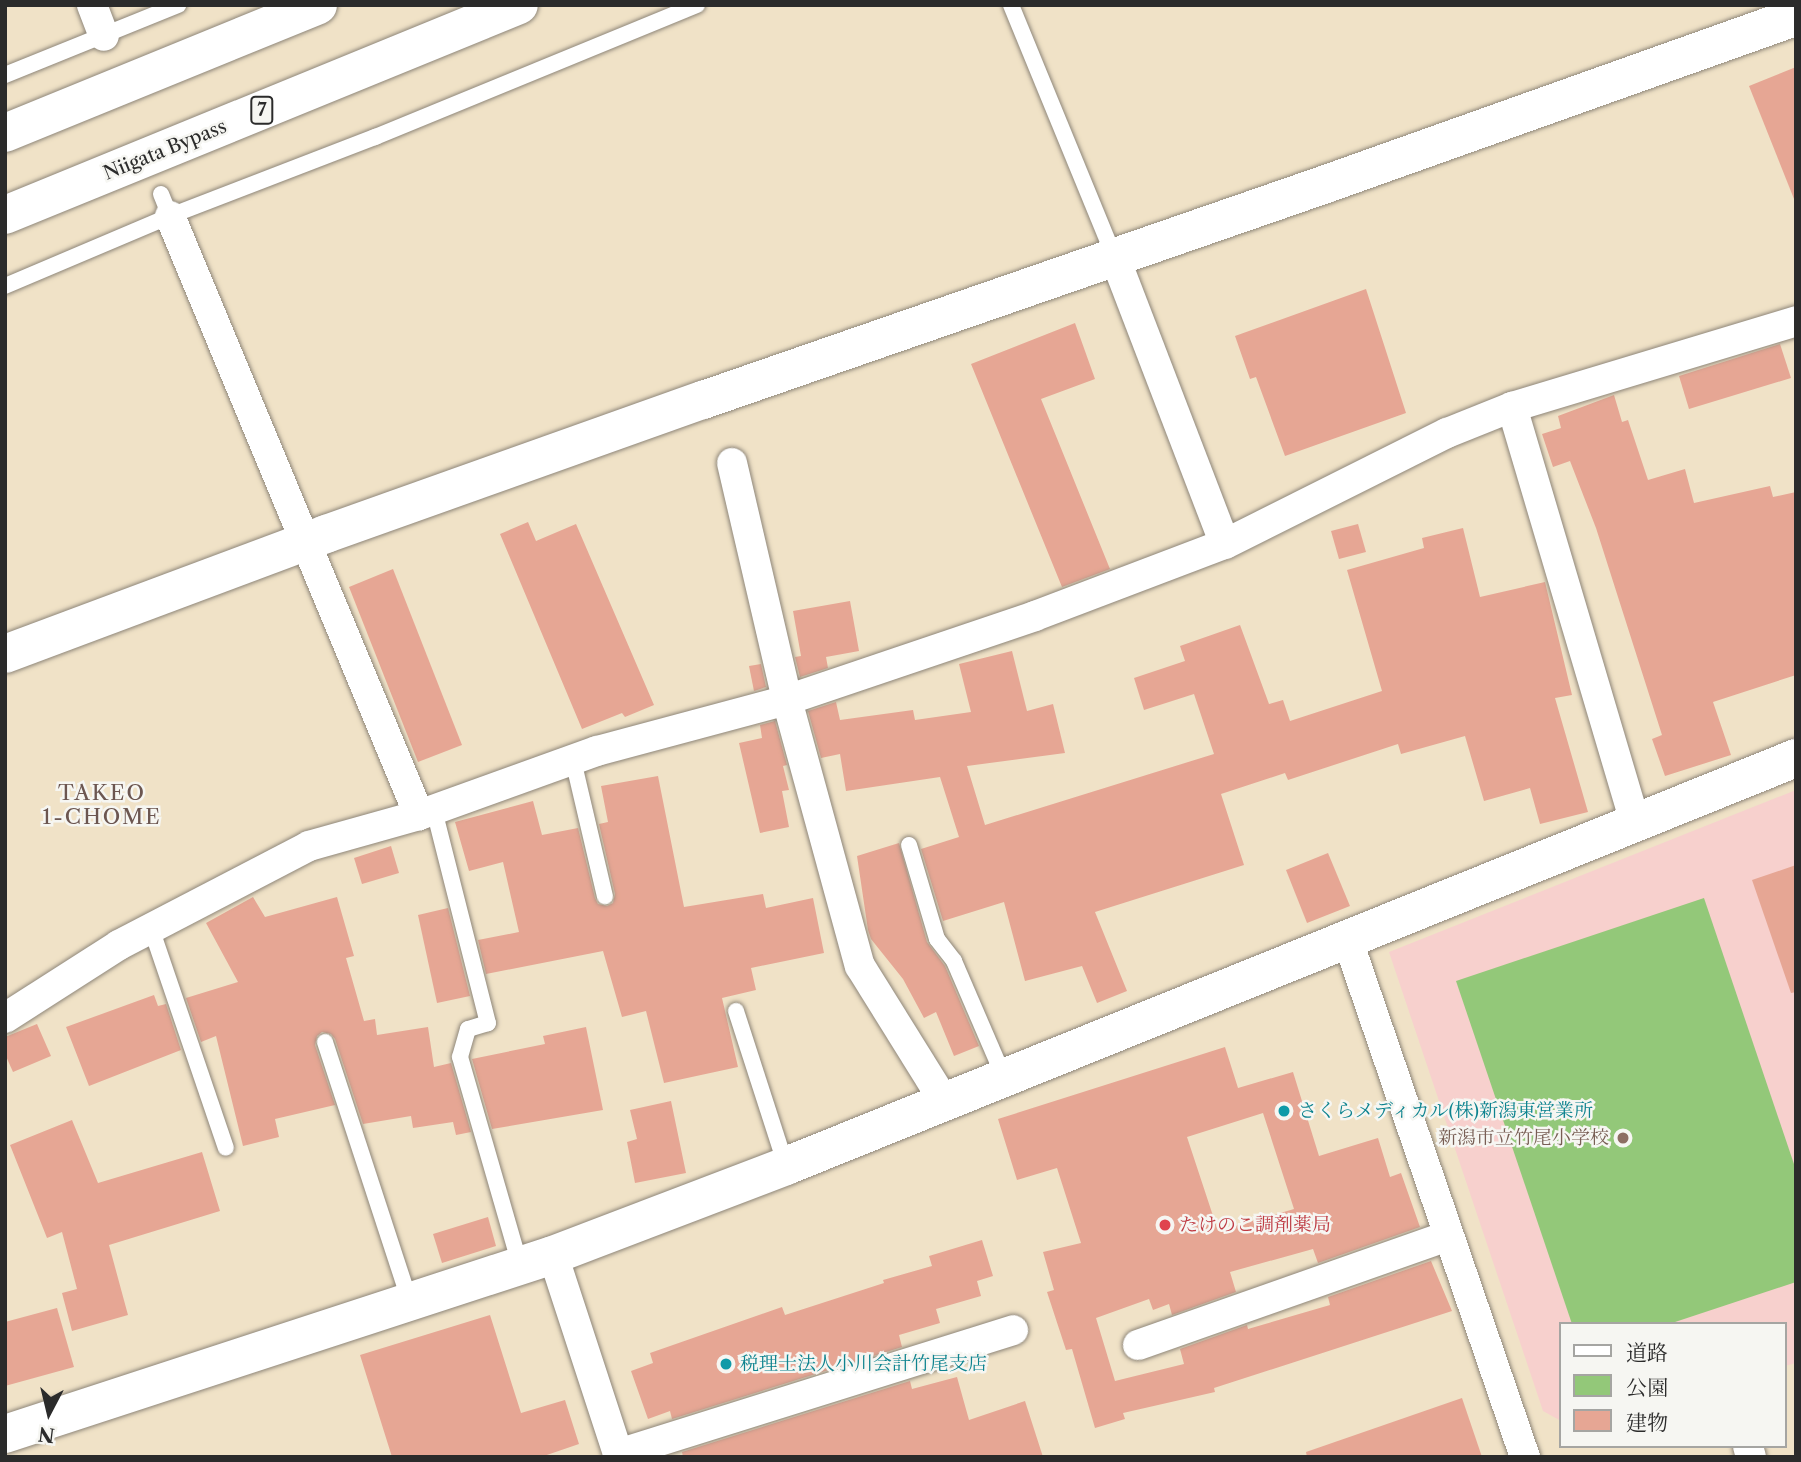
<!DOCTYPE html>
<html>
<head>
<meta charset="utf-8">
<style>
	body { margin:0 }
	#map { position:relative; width:1801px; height:1462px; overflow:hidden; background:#f0e2c7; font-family:"Libre Caslon Text","Noto Serif JP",serif }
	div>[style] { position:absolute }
	.built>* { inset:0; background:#f7d0cd }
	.green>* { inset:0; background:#93c879 }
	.building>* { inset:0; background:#e6a694 }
	.roads { filter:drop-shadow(0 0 2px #8e8679) drop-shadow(0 0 2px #8e8679) }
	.service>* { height:16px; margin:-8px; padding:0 8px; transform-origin:8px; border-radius:8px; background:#fff }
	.minor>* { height:30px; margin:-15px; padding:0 15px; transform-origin:15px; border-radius:15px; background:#fff }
	.tertiary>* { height:38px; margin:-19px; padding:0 19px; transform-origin:19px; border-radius:19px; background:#fff }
	.trunk>* { height:38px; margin:-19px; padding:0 19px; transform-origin:19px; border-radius:19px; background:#fff }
	.dots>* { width:19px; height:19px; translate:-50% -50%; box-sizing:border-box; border:4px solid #f6f6f2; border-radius:50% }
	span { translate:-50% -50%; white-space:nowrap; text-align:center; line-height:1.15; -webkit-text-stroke:5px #f6f6f2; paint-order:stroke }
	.shield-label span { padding:2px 5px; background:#f6f6f2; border:2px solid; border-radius:5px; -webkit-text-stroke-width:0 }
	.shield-label { font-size:18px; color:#2b2b2b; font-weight:700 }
	.street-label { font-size:19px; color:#2b2b2b }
	.culture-label { font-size:19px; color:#0d838f }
	.left { translate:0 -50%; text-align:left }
	.education-label { font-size:19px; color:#785e54 }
	.right { translate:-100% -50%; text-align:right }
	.health-label { font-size:19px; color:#be3a42 }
	.neighbourhood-label { font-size:21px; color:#6c5650; letter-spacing:2px }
	.frame { position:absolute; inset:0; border:7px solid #2b2b2b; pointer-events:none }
	.legend { position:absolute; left:1559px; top:1322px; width:228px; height:126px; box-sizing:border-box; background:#f6f6f2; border:2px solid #a5a5a2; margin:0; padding:9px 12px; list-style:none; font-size:21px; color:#2b2b2b }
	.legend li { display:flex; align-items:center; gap:14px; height:35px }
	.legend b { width:35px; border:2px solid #a5a5a2 }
	.north { position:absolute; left:14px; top:1378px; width:70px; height:70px; -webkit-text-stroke:5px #f6f6f2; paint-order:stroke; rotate:187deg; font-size:19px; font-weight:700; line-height:28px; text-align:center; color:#2b2b2b }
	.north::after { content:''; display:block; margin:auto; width:24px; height:32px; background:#2b2b2b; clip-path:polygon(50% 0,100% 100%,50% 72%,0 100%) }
</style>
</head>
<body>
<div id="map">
	<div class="built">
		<i style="clip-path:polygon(1796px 790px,1796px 1363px,1785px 1366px,1785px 1324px,1561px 1324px,1561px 1421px,1543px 1411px,1389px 952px)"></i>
	</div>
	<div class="green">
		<i style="clip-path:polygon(1704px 898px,1796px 1170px,1796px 1282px,1669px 1324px,1572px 1324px,1456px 981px)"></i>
	</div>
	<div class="building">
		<i style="clip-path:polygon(1796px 67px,1796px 199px,1794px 199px,1749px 86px)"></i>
		<i style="clip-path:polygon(1366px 289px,1406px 413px,1285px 456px,1256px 377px,1250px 379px,1235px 336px)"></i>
		<i style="clip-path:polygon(1075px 323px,1095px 379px,1041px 399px,1110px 569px,1062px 587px,971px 364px)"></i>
		<i style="clip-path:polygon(1780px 344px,1791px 378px,1689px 409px,1679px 376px)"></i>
		<i style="clip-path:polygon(1614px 395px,1622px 422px,1628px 420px,1648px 480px,1685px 469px,1694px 503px,1770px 486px,1773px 497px,1796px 492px,1796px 675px,1713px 702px,1731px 755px,1665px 776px,1652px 739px,1662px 735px,1596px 528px,1570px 461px,1553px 467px,1542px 434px,1561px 428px,1558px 416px)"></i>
		<i style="clip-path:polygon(528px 522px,536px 541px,576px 524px,654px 705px,625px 717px,622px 713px,582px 729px,500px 534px)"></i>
		<i style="clip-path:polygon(1358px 524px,1366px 552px,1339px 559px,1331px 531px)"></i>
		<i style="clip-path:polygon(1463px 528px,1480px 597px,1545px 582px,1572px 695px,1555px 698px,1588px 812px,1540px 824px,1530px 788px,1484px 801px,1465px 736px,1401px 754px,1398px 744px,1288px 780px,1285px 773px,1221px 794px,1244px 865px,1095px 912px,1127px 991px,1097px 1003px,1082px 966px,1025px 981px,1004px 902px,943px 921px,921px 849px,959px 837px,940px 777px,846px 791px,840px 754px,821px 758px,808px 711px,836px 702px,840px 720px,913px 710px,915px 720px,971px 712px,959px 664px,1012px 651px,1027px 711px,1053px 704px,1065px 753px,967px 766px,985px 825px,1214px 754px,1194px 694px,1144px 710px,1134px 678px,1185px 661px,1180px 646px,1240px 625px,1269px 704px,1283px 700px,1290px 721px,1382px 691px,1347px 570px,1424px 548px,1422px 538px)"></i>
		<i style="clip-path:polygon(393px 569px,462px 745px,418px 762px,349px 587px)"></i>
		<i style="clip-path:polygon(850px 601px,859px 651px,826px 657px,828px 668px,800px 677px,795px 657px,801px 656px,793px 611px)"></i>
		<i style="clip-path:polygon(761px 664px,766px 687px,754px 691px,749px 666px)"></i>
		<i style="clip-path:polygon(775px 721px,787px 765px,783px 766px,789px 790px,782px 791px,789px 827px,760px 833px,739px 743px,762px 738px,760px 725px)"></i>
		<i style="clip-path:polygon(658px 776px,684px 907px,763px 894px,766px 908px,813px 898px,824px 953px,751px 968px,756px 990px,722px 998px,738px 1067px,664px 1083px,646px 1011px,622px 1017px,603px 951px,486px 974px,478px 940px,519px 932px,503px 862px,469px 871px,455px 822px,533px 801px,542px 835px,578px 828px,595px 898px,598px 904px,607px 906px,613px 903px,615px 894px,599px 824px,608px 822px,601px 786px)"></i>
		<i style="clip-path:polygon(899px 843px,927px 942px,945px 966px,979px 1046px,954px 1056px,936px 1012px,924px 1018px,903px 979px,871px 939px,868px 930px,857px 856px)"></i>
		<i style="clip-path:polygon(391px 846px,399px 873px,362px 884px,354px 858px)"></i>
		<i style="clip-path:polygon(1328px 853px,1350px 906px,1307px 923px,1286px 870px)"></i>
		<i style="clip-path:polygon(1796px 865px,1796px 992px,1791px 993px,1752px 880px)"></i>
		<i style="clip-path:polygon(253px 897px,265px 917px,337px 897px,354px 956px,346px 958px,364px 1021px,375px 1019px,377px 1035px,428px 1027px,434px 1067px,451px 1063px,471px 1132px,456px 1135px,453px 1122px,413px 1128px,411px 1116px,363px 1124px,335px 1039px,331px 1034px,322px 1032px,317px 1036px,315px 1045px,335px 1105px,275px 1119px,279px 1137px,243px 1146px,216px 1036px,201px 1042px,186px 998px,238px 982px,206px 923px)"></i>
		<i style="clip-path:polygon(448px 908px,470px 996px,437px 1003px,418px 915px)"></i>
		<i style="clip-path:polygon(154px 995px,158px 1006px,166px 1004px,181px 1050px,89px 1086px,66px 1027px)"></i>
		<i style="clip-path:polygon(37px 1024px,51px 1056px,13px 1072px,5px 1054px,5px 1037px)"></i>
		<i style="clip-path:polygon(586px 1027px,603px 1110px,492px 1129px,472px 1059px,545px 1044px,543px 1036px)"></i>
		<i style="clip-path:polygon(evenodd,1225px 1047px,1238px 1088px,1293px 1072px,1319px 1156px,1378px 1138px,1390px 1177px,1401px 1173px,1420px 1227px,1318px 1263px,1313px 1249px,1230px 1272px,1236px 1292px,1172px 1315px,1169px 1304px,1153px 1310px,1149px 1299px,1096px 1318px,1115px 1381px,1184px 1364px,1180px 1349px,1247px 1325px,1248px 1329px,1330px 1305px,1328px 1297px,1431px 1261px,1452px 1311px,1214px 1388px,1215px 1392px,1123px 1413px,1125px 1419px,1095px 1428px,1072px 1349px,1066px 1350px,1047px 1292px,1054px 1290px,1043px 1252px,1081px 1243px,1057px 1168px,1017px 1180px,998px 1119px,1225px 1047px,1263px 1113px,1294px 1209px,1218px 1231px,1187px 1137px,1263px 1113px)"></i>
		<i style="clip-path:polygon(671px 1101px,686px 1173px,635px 1183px,627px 1142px,637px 1139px,630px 1110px)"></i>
		<i style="clip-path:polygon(72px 1120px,98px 1183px,202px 1152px,220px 1211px,109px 1245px,128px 1315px,72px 1331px,62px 1293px,77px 1289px,62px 1232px,47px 1238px,10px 1145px)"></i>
		<i style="clip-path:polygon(488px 1217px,496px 1246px,442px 1263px,433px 1234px)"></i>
		<i style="clip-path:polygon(982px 1240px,993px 1276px,977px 1281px,981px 1296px,936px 1309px,940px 1323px,899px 1335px,902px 1347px,672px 1419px,670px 1411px,648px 1419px,631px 1371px,653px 1363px,650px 1353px,782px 1307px,785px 1315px,884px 1283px,883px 1280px,932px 1266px,929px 1256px)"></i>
		<i style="clip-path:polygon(57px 1308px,74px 1367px,5px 1386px,5px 1322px)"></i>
		<i style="clip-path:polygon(490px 1315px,521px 1413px,565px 1400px,579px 1444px,541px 1457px,392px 1457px,360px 1355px)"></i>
		<i style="clip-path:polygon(957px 1377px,969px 1420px,1025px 1401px,1043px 1457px,683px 1457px,682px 1452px,910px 1381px,912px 1389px)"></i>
		<i style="clip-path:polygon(1462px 1398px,1482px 1457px,1307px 1457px,1306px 1452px)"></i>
	</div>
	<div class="roads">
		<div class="service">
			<i style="left:1011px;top:5px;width:274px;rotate:67.7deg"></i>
			<i style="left:5px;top:75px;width:187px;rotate:-22deg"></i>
			<i style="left:161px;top:194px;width:24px;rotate:68deg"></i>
			<i style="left:5px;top:286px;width:179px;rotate:-23deg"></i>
			<i style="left:170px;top:216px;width:220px;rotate:-21.1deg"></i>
			<i style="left:375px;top:137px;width:348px;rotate:-22.3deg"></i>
			<i style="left:573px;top:760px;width:140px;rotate:76.8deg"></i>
			<i style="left:434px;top:810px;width:220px;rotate:75.8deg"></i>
			<i style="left:488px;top:1023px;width:21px;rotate:163deg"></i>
			<i style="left:468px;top:1029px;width:29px;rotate:106deg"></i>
			<i style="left:460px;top:1057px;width:216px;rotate:73.9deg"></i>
			<i style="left:909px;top:845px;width:98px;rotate:73.4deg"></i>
			<i style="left:937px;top:939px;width:28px;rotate:52deg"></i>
			<i style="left:954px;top:961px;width:126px;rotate:66.7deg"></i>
			<i style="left:151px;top:928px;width:232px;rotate:71.2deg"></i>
			<i style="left:736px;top:1011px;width:163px;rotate:72.1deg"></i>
			<i style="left:325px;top:1042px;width:274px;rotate:71.9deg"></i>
		</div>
		<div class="minor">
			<i style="left:92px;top:5px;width:33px;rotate:69deg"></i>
			<i style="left:170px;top:216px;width:649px;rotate:67.43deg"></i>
			<i style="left:1115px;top:258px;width:306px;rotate:69deg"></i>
			<i style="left:1512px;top:407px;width:433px;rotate:73.5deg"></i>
			<i style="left:732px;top:463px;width:243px;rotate:76.9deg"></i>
			<i style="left:787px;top:700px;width:276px;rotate:74.7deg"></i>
			<i style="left:860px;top:966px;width:159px;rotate:58.1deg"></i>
			<i style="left:1348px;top:941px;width:546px;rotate:71.07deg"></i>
			<i style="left:5px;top:1018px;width:135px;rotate:-32.6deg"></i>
			<i style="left:119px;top:945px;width:214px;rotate:-27.5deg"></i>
			<i style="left:309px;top:846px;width:114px;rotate:-15.7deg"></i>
			<i style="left:419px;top:815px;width:189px;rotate:-19.8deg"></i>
			<i style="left:597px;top:751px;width:197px;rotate:-15deg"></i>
			<i style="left:787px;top:700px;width:262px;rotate:-18.7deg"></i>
			<i style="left:1035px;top:616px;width:203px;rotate:-20.8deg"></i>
			<i style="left:1225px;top:544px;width:248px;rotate:-26.6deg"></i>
			<i style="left:1447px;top:433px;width:70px;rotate:-21.8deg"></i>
			<i style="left:1512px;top:407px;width:297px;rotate:-16.8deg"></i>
			<i style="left:553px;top:1255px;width:213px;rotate:71.9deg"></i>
			<i style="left:1138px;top:1345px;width:329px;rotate:-19.4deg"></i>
			<i style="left:1748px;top:1446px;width:11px;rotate:75deg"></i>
			<i style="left:618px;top:1454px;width:414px;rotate:-17.4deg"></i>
		</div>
		<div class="tertiary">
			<i style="left:5px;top:654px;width:343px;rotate:-20.5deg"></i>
			<i style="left:326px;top:534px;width:400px;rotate:-19.6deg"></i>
			<i style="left:703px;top:400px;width:659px;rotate:-19.12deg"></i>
			<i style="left:1326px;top:184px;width:499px;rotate:-19.6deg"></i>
			<i style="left:5px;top:1434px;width:576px;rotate:-18.09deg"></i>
			<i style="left:553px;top:1255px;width:249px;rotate:-20.9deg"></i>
			<i style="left:786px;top:1166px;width:1089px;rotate:-22deg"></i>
		</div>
		<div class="trunk">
			<i style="left:5px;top:133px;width:338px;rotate:-22.2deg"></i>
			<i style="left:5px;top:215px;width:555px;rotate:-22.22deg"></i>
		</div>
	</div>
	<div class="dots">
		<i style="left:1284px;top:1111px;background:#0f9aa8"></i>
		<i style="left:1623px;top:1138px;background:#8d6e63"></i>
		<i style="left:1165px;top:1225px;background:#e0444e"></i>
		<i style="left:726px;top:1364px;background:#0f9aa8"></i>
	</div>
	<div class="shield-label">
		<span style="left:262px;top:110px">7</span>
	</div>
	<div class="street-label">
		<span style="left:165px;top:150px;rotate:-22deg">Niigata Bypass</span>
	</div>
	<div class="culture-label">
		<span class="left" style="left:1298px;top:1111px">さくらメディカル(株)新潟東営業所</span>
		<span class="left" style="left:740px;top:1364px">税理士法人小川会計竹尾支店</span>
	</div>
	<div class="education-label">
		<span class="right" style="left:1609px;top:1138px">新潟市立竹尾小学校</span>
	</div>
	<div class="health-label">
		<span class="left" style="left:1179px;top:1225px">たけのこ調剤薬局</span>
	</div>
	<div class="neighbourhood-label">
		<span style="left:102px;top:805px">TAKEO<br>1-CHOME</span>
	</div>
	<div class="frame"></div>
	<ul class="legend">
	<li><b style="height:9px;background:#fff"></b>道路</li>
	<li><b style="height:19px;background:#93c879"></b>公園</li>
	<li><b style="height:19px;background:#e6a694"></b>建物</li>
	</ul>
	<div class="north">N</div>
</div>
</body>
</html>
